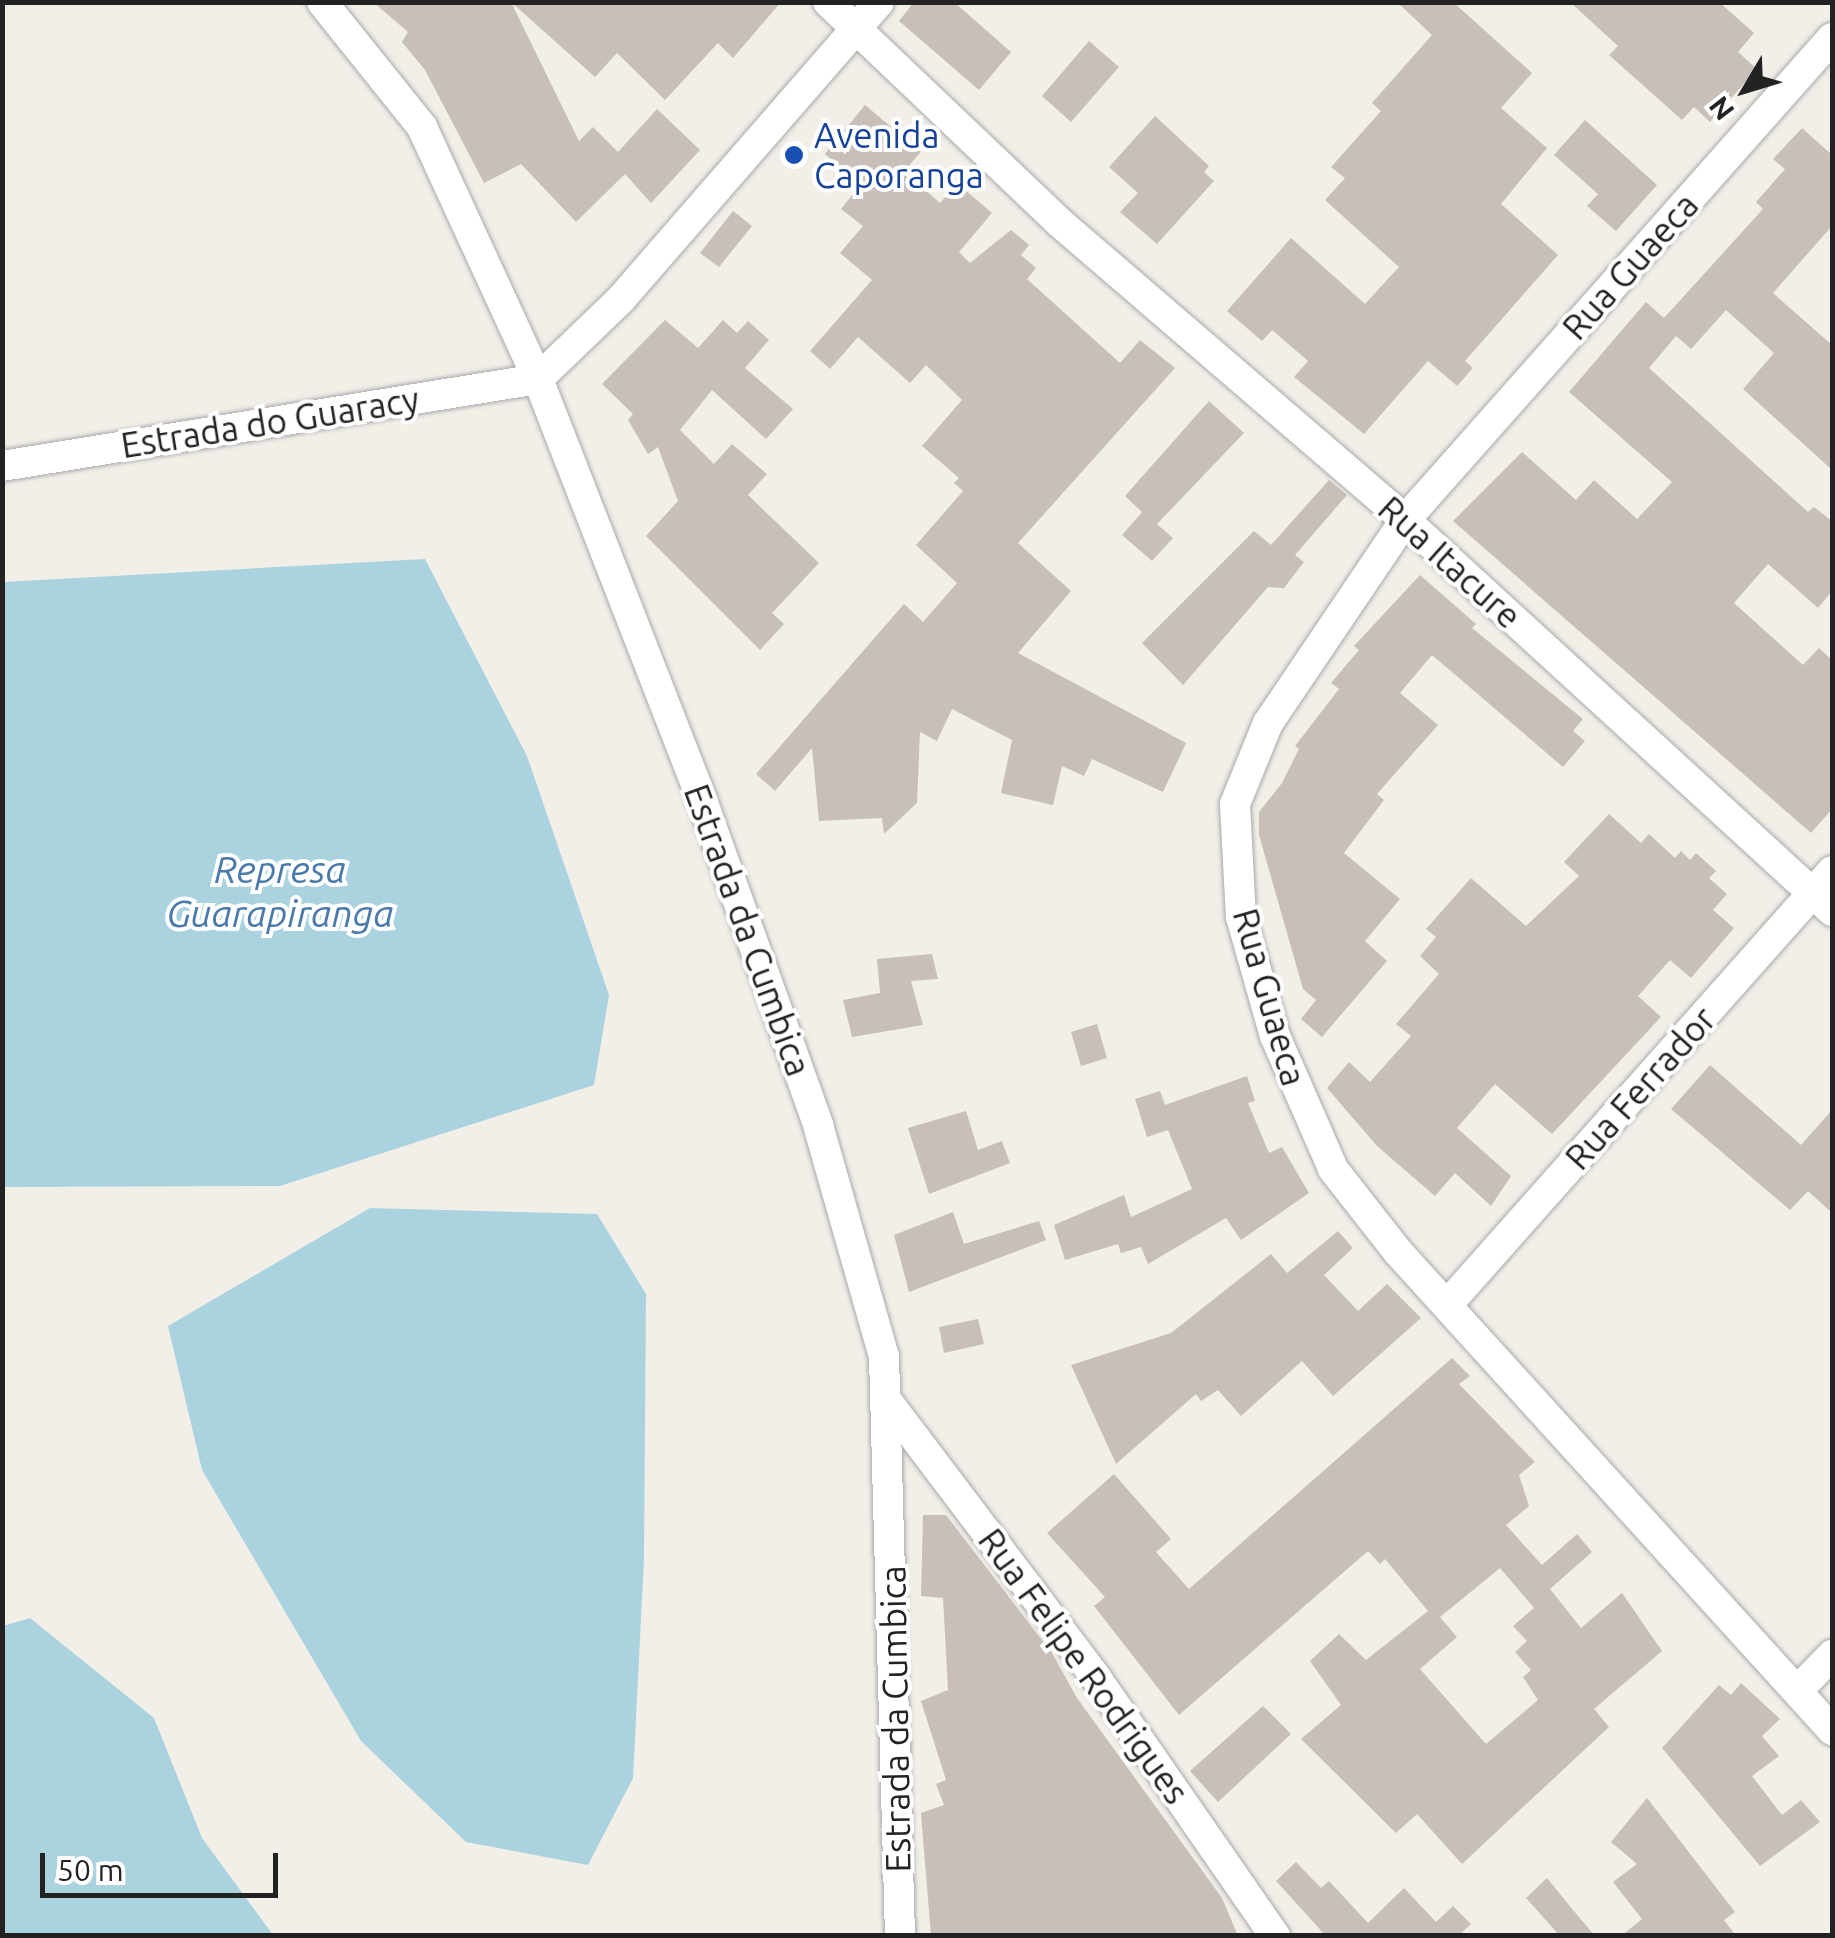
<!DOCTYPE html>
<html>
<head>
<meta charset="utf-8">
<style>
	body { margin:0 }
	#map { position:relative; width:1835px; height:1938px; overflow:hidden; background:#f2efe9; font-family:Ubuntu,sans-serif }
	div>[style] { position:absolute }
	.water>* { inset:0; background:#aad3df }
	.building>* { inset:0; background:#c7bfb8 }
	.roads { filter:drop-shadow(0 0 2px #a9a9a9) drop-shadow(0 0 2px #a9a9a9) }
	.street>* { height:30px; margin:-15px; padding:0 15px; transform-origin:15px; border-radius:15px; background:#fff }
	.dots>* { width:28px; height:28px; translate:-50% -50%; box-sizing:border-box; border:5px solid #fff; border-radius:50% }
	span { translate:-50% -50%; white-space:nowrap; text-align:center; line-height:1.15; -webkit-text-stroke:8px #fff; paint-order:stroke }
	.transit-label { font-size:35px; color:#164399 }
	.left { translate:0 -50%; text-align:left }
	.street-label { font-size:35px; color:#222 }
	.water-label { font-size:38px; color:#4a7aab; font-style:italic }
	.frame { position:absolute; inset:0; border:5px solid #222; pointer-events:none }
	.north { position:absolute; left:1695px; top:40px; width:100px; height:100px; -webkit-text-stroke:8px #fff; paint-order:stroke; rotate:232deg; font-size:28px; font-weight:700; line-height:40px; text-align:center; color:#222 }
	.north::after { content:''; display:block; margin:auto; width:35px; height:45px; background:#222; clip-path:polygon(50% 0,100% 100%,50% 72%,0 100%) }
	.scale { position:absolute; left:40px; top:1853px; width:238px; height:45px; box-sizing:border-box; border:5px solid #222; border-top:0; padding-left:12px; font-size:30px; line-height:35px; white-space:nowrap; color:#222; -webkit-text-stroke:8px #fff; paint-order:stroke }
</style>
</head>
<body>
<div id="map">
	<div class="water">
		<i style="clip-path:polygon(425px 559px,527px 756px,609px 995px,594px 1085px,280px 1186px,3px 1187px,3px 582px)"></i>
		<i style="clip-path:polygon(370px 1208px,597px 1214px,646px 1294px,644px 1559px,633px 1778px,588px 1865px,466px 1842px,361px 1741px,202px 1470px,168px 1326px)"></i>
		<i style="clip-path:polygon(30px 1618px,154px 1718px,202px 1838px,273px 1935px,3px 1935px,3px 1626px)"></i>
	</div>
	<div class="building">
		<i style="clip-path:polygon(373px 2px,511px 2px,579px 141px,593px 127px,618px 152px,657px 109px,700px 150px,651px 203px,625px 174px,576px 222px,521px 164px,484px 183px,425px 70px,402px 42px,408px 32px)"></i>
		<i style="clip-path:polygon(511px 2px,781px 2px,733px 58px,718px 43px,665px 100px,617px 53px,595px 77px)"></i>
		<i style="clip-path:polygon(914px 2px,954px 2px,1011px 52px,979px 90px,899px 21px)"></i>
		<i style="clip-path:polygon(1397px 2px,1453px 2px,1532px 73px,1501px 108px,1547px 148px,1501px 204px,1558px 255px,1465px 361px,1473px 368px,1457px 386px,1428px 361px,1364px 434px,1294px 377px,1308px 361px,1272px 330px,1262px 341px,1227px 311px,1291px 238px,1365px 304px,1399px 267px,1325px 200px,1345px 178px,1331px 167px,1381px 111px,1372px 103px,1432px 35px)"></i>
		<i style="clip-path:polygon(1570px 2px,1719px 2px,1754px 33px,1738px 52px,1757px 69px,1710px 122px,1694px 107px,1682px 120px,1609px 55px,1618px 46px)"></i>
		<i style="clip-path:polygon(1089px 41px,1119px 67px,1071px 122px,1042px 96px)"></i>
		<i style="clip-path:polygon(865px 105px,921px 152px,904px 171px,940px 203px,957px 183px,992px 213px,959px 252px,970px 263px,1011px 230px,1029px 245px,1021px 255px,1036px 268px,1027px 279px,1120px 363px,1140px 340px,1175px 368px,1018px 543px,1071px 591px,1018px 653px,1186px 743px,1163px 792px,1092px 759px,1084px 776px,1062px 766px,1053px 805px,1001px 793px,1012px 740px,952px 709px,937px 741px,920px 732px,917px 803px,884px 834px,882px 818px,819px 821px,812px 748px,775px 791px,756px 774px,904px 604px,923px 622px,957px 583px,916px 545px,963px 491px,954px 483px,959px 478px,922px 446px,962px 400px,926px 365px,910px 383px,858px 337px,830px 369px,810px 351px,872px 280px,840px 253px,863px 226px,841px 209px,861px 184px,825px 154px)"></i>
		<i style="clip-path:polygon(1155px 116px,1209px 166px,1204px 172px,1214px 181px,1157px 244px,1120px 212px,1138px 193px,1109px 167px)"></i>
		<i style="clip-path:polygon(1585px 120px,1657px 185px,1616px 231px,1587px 206px,1598px 194px,1554px 155px)"></i>
		<i style="clip-path:polygon(1802px 128px,1832px 155px,1832px 226px,1773px 293px,1832px 345px,1832px 470px,1743px 389px,1774px 353px,1726px 310px,1691px 349px,1676px 336px,1649px 368px,1808px 512px,1814px 507px,1832px 521px,1832px 591px,1818px 608px,1768px 564px,1734px 603px,1803px 665px,1819px 648px,1832px 660px,1832px 809px,1811px 833px,1453px 521px,1522px 452px,1576px 500px,1594px 480px,1637px 519px,1672px 482px,1569px 392px,1646px 302px,1664px 318px,1763px 209px,1756px 202px,1785px 169px,1773px 159px)"></i>
		<i style="clip-path:polygon(733px 211px,752px 226px,719px 267px,700px 253px)"></i>
		<i style="clip-path:polygon(665px 320px,698px 348px,723px 320px,737px 333px,748px 321px,769px 340px,745px 368px,793px 409px,766px 439px,712px 390px,680px 430px,714px 464px,732px 444px,767px 474px,748px 495px,819px 563px,772px 613px,784px 624px,760px 650px,646px 536px,678px 501px,658px 447px,648px 454px,628px 420px,633px 414px,602px 384px)"></i>
		<i style="clip-path:polygon(1209px 401px,1244px 433px,1157px 524px,1173px 538px,1152px 561px,1122px 535px,1142px 512px,1125px 496px)"></i>
		<i style="clip-path:polygon(1329px 480px,1347px 495px,1295px 555px,1304px 562px,1284px 588px,1268px 587px,1183px 685px,1142px 643px,1254px 531px,1271px 545px)"></i>
		<i style="clip-path:polygon(1420px 575px,1476px 624px,1472px 628px,1583px 719px,1573px 731px,1585px 741px,1563px 767px,1432px 655px,1400px 693px,1438px 725px,1377px 794px,1384px 800px,1344px 853px,1400px 899px,1365px 941px,1387px 961px,1322px 1037px,1301px 1019px,1316px 1000px,1303px 989px,1259px 835px,1259px 812px,1282px 783px,1299px 749px,1295px 746px,1339px 689px,1331px 683px,1359px 650px,1354px 646px)"></i>
		<i style="clip-path:polygon(1609px 814px,1641px 843px,1649px 834px,1675px 858px,1681px 851px,1690px 860px,1696px 853px,1716px 871px,1709px 878px,1727px 894px,1713px 910px,1734px 928px,1691px 978px,1670px 960px,1638px 996px,1661px 1017px,1552px 1134px,1495px 1084px,1457px 1128px,1511px 1176px,1491px 1206px,1455px 1173px,1435px 1196px,1377px 1146px,1327px 1088px,1349px 1062px,1370px 1082px,1411px 1036px,1396px 1024px,1439px 974px,1420px 956px,1436px 937px,1426px 929px,1471px 878px,1526px 926px,1579px 876px,1564px 862px)"></i>
		<i style="clip-path:polygon(932px 954px,938px 979px,911px 981px,923px 1025px,852px 1037px,843px 1000px,880px 993px,877px 959px)"></i>
		<i style="clip-path:polygon(1097px 1024px,1107px 1058px,1081px 1066px,1071px 1032px)"></i>
		<i style="clip-path:polygon(1710px 1065px,1801px 1145px,1832px 1110px,1832px 1213px,1808px 1191px,1790px 1210px,1671px 1109px)"></i>
		<i style="clip-path:polygon(1247px 1076px,1255px 1101px,1248px 1103px,1269px 1153px,1282px 1147px,1309px 1193px,1241px 1240px,1226px 1218px,1148px 1264px,1141px 1247px,1121px 1253px,1118px 1244px,1065px 1260px,1054px 1225px,1124px 1195px,1131px 1217px,1192px 1189px,1168px 1130px,1147px 1137px,1135px 1099px,1160px 1091px,1165px 1105px)"></i>
		<i style="clip-path:polygon(966px 1111px,978px 1150px,1002px 1141px,1010px 1163px,929px 1194px,908px 1128px)"></i>
		<i style="clip-path:polygon(953px 1212px,964px 1244px,1039px 1221px,1046px 1240px,909px 1292px,894px 1235px)"></i>
		<i style="clip-path:polygon(1338px 1231px,1353px 1248px,1324px 1275px,1358px 1311px,1387px 1284px,1421px 1318px,1333px 1396px,1302px 1361px,1241px 1416px,1218px 1390px,1201px 1401px,1196px 1394px,1116px 1464px,1071px 1365px,1171px 1333px,1271px 1254px,1287px 1273px)"></i>
		<i style="clip-path:polygon(978px 1319px,984px 1344px,944px 1353px,939px 1327px)"></i>
		<i style="clip-path:polygon(evenodd,1452px 1358px,1470px 1376px,1459px 1384px,1535px 1462px,1519px 1475px,1529px 1506px,1506px 1525px,1542px 1565px,1577px 1534px,1592px 1552px,1550px 1589px,1581px 1628px,1622px 1593px,1662px 1651px,1594px 1709px,1609px 1727px,1462px 1864px,1417px 1814px,1396px 1833px,1301px 1739px,1341px 1705px,1310px 1661px,1339px 1634px,1366px 1660px,1428px 1611px,1385px 1559px,1380px 1564px,1368px 1551px,1179px 1715px,1094px 1606px,1105px 1597px,1047px 1533px,1114px 1474px,1171px 1539px,1156px 1552px,1189px 1589px,1452px 1358px,1500px 1568px,1534px 1608px,1513px 1626px,1527px 1641px,1515px 1652px,1531px 1670px,1523px 1677px,1538px 1700px,1486px 1744px,1420px 1669px,1457px 1637px,1440px 1617px,1500px 1568px)"></i>
		<i style="clip-path:polygon(923px 1515px,946px 1515px,1052px 1653px,1077px 1698px,1222px 1898px,1238px 1936px,931px 1936px,921px 1813px,944px 1805px,936px 1784px,946px 1780px,921px 1701px,948px 1690px,943px 1598px,921px 1596px)"></i>
		<i style="clip-path:polygon(1741px 1683px,1780px 1719px,1762px 1736px,1779px 1756px,1752px 1776px,1782px 1815px,1801px 1800px,1820px 1822px,1760px 1866px,1662px 1748px,1719px 1685px,1731px 1695px)"></i>
		<i style="clip-path:polygon(1263px 1706px,1291px 1734px,1218px 1802px,1190px 1771px)"></i>
		<i style="clip-path:polygon(1647px 1798px,1735px 1912px,1724px 1920px,1736px 1936px,1621px 1936px,1642px 1919px,1613px 1882px,1637px 1864px,1611px 1842px)"></i>
		<i style="clip-path:polygon(1296px 1862px,1321px 1888px,1329px 1881px,1368px 1923px,1404px 1888px,1436px 1922px,1453px 1906px,1471px 1924px,1458px 1936px,1326px 1936px,1276px 1881px)"></i>
		<i style="clip-path:polygon(1547px 1878px,1573px 1910px,1595px 1936px,1560px 1936px,1526px 1898px)"></i>
	</div>
	<div class="roads">
		<div class="street">
			<i style="left:322px;top:2px;width:160px;rotate:51.3deg"></i>
			<i style="left:422px;top:127px;width:277px;rotate:65.3deg"></i>
			<i style="left:538px;top:379px;width:455px;rotate:68.7deg"></i>
			<i style="left:703px;top:803px;width:342px;rotate:70.3deg"></i>
			<i style="left:818px;top:1125px;width:240px;rotate:74.1deg"></i>
			<i style="left:884px;top:1356px;width:580px;rotate:88.42deg"></i>
			<i style="left:828px;top:2px;width:320px;rotate:43.6deg"></i>
			<i style="left:1060px;top:223px;width:455px;rotate:40.7deg"></i>
			<i style="left:1405px;top:520px;width:579px;rotate:42.48deg"></i>
			<i style="left:1832px;top:38px;width:644px;rotate:131.54deg"></i>
			<i style="left:1405px;top:520px;width:245px;rotate:124deg"></i>
			<i style="left:1268px;top:723px;width:87px;rotate:112.2deg"></i>
			<i style="left:1235px;top:804px;width:113px;rotate:87deg"></i>
			<i style="left:1241px;top:917px;width:124px;rotate:74.1deg"></i>
			<i style="left:1275px;top:1036px;width:145px;rotate:66.4deg"></i>
			<i style="left:1333px;top:1169px;width:105px;rotate:51.9deg"></i>
			<i style="left:1398px;top:1252px;width:646px;rotate:47.76deg"></i>
			<i style="left:538px;top:379px;width:115px;rotate:-43.9deg"></i>
			<i style="left:621px;top:299px;width:393px;rotate:-49deg"></i>
			<i style="left:2px;top:466px;width:543px;rotate:-9.22deg"></i>
			<i style="left:1447px;top:1305px;width:580px;rotate:-48.42deg"></i>
			<i style="left:887px;top:1401px;width:348px;rotate:52.9deg"></i>
			<i style="left:1097px;top:1679px;width:313px;rotate:55.3deg"></i>
			<i style="left:1798px;top:1690px;width:49px;rotate:-45.8deg"></i>
		</div>
	</div>
	<div class="dots">
		<i style="left:794px;top:155px;background:#1a4fb4"></i>
	</div>
	<div class="transit-label">
		<span class="left" style="left:814px;top:155px">Avenida<br>Caporanga</span>
	</div>
	<div class="street-label">
		<span style="left:1630px;top:266px;rotate:-48deg">Rua Guaeca</span>
		<span style="left:270px;top:422px;rotate:-9deg">Estrada do Guaracy</span>
		<span style="left:1450px;top:562px;rotate:42deg">Rua Itacure</span>
		<span style="left:748px;top:930px;rotate:70deg">Estrada da Cumbica</span>
		<span style="left:1270px;top:997px;rotate:74deg">Rua Guaeca</span>
		<span style="left:1640px;top:1088px;rotate:-48deg">Rua Ferrador</span>
		<span style="left:1084px;top:1666px;rotate:54deg">Rua Felipe Rodrigues</span>
		<span style="left:895px;top:1719px;rotate:-91deg">Estrada da Cumbica</span>
	</div>
	<div class="water-label">
		<span style="left:280px;top:892px">Represa<br>Guarapiranga</span>
	</div>
	<div class="frame"></div>
	<div class="north">N</div>
	<div class="scale">50 m</div>
</div>
</body>
</html>
